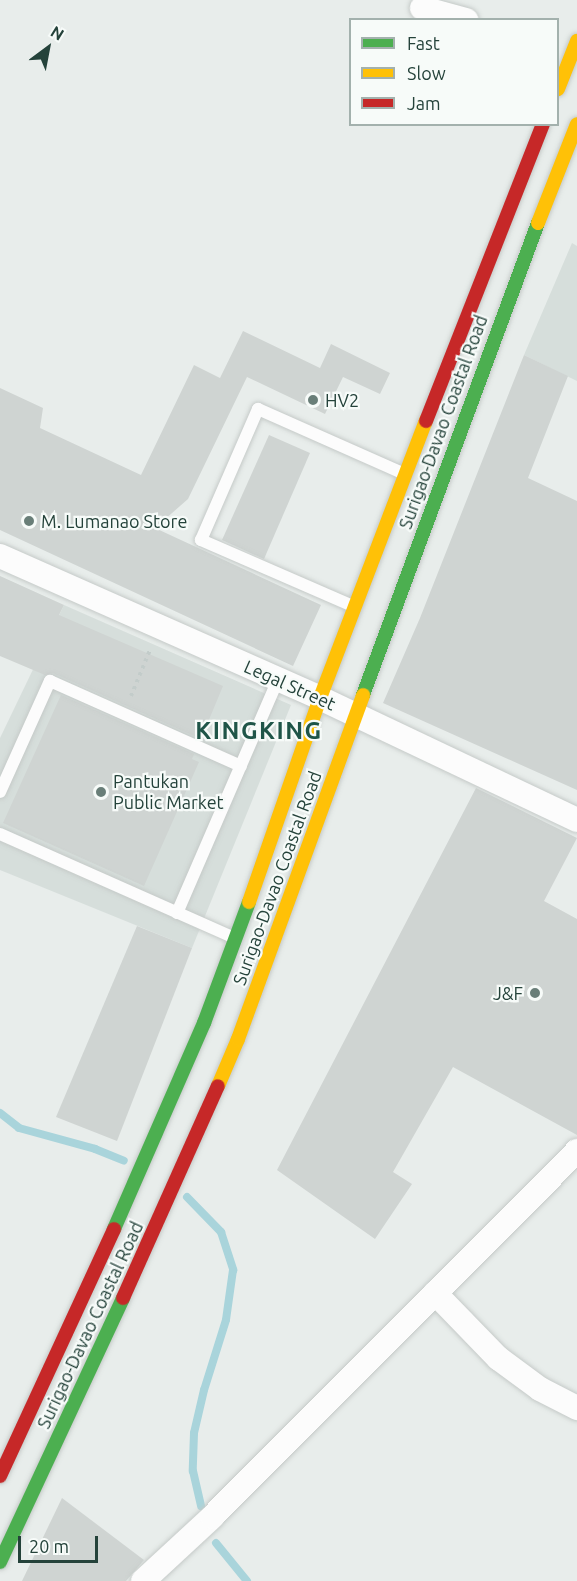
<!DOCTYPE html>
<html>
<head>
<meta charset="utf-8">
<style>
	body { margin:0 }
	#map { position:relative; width:577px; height:1581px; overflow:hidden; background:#e8edeb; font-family:Ubuntu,sans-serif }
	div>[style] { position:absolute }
	.built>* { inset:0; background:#d6dedb }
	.stream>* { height:8px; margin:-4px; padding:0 4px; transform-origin:4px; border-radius:4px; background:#a9d4db }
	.building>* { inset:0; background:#cfd4d2 }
	.path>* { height:4px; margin-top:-2px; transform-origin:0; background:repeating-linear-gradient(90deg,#c3ccca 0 3px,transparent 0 7.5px) }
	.roads { filter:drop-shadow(0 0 2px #c5cac8) drop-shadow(0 0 2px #c5cac8) }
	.lane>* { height:12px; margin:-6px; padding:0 6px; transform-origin:6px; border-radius:6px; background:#fcfcfc }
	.street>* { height:24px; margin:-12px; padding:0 12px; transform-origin:12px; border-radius:12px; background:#fcfcfc }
	.fast>* { height:14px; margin:-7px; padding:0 7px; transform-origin:7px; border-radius:7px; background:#4caf50 }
	.slow>* { height:14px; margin:-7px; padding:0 7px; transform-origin:7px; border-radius:7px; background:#ffc107 }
	.jam>* { height:14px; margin:-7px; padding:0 7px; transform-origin:7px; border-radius:7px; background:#c62828 }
	.dots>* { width:16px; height:16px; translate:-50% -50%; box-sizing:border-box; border:3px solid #f7fbf9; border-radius:50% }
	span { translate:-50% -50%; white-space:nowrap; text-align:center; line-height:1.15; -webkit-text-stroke:4.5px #f7fbf9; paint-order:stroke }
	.poi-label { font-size:18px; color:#24423a }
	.left { translate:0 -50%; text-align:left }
	.right { translate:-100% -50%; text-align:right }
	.street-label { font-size:18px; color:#24423a }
	.district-label { font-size:24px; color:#1f5548; font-weight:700; letter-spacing:1.5px }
	.legend { position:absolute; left:349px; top:18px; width:210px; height:108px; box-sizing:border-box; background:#f7fbf9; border:2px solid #a3b1ad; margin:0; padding:8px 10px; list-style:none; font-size:18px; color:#24423a }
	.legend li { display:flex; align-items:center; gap:12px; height:30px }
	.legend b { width:30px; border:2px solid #a3b1ad }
	.north { position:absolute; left:18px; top:18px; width:60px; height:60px; -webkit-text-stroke:4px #f7fbf9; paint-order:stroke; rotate:32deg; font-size:16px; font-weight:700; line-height:24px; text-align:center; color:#24423a }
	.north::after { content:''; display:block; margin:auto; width:21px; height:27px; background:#24423a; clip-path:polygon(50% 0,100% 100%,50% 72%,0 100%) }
	.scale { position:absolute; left:18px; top:1536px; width:80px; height:27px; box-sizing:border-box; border:3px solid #24423a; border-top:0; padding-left:8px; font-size:18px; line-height:21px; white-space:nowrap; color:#24423a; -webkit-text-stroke:4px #f7fbf9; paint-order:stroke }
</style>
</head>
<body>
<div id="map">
	<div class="built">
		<i style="clip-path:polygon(572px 243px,577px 246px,577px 381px,524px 355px)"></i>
		<i style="clip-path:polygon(64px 605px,291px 705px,192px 948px,0 870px,0 738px)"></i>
	</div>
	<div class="stream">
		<i style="left:0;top:1113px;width:24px;rotate:38deg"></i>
		<i style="left:19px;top:1128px;width:79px;rotate:15.4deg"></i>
		<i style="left:95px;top:1149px;width:31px;rotate:22deg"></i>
		<i style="left:187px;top:1197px;width:49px;rotate:45.8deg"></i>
		<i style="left:221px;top:1232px;width:40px;rotate:72deg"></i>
		<i style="left:233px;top:1270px;width:50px;rotate:98deg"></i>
		<i style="left:226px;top:1320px;width:73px;rotate:107.4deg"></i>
		<i style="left:204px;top:1390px;width:44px;rotate:103.1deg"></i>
		<i style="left:194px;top:1433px;width:38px;rotate:92deg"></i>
		<i style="left:193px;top:1471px;width:36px;rotate:77deg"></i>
		<i style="left:216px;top:1543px;width:49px;rotate:50.8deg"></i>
	</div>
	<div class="building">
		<i style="clip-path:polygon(243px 331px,320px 368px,331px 344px,390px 373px,380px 394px,343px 377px,325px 414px,247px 377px,188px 499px,155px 528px,321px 605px,293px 666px,0 530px,0 388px,43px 408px,40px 428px,141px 475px,194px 365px,220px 378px)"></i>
		<i style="clip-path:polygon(524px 355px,568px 376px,528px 478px,577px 501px,577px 790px,383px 703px,420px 618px)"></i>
		<i style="clip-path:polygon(269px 435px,310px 453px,264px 559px,222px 540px)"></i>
		<i style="clip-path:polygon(0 576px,64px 605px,59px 615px,223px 686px,201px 739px,53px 673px,45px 675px,0 656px)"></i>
		<i style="clip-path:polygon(61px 695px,194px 754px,192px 759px,199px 762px,144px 886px,3px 823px)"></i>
		<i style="clip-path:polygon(476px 788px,577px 838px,544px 901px,577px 919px,577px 1135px,453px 1067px,393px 1172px,412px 1184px,375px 1239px,277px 1170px)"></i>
		<i style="clip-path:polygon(137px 926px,192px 948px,117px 1141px,56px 1117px)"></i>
		<i style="clip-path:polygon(62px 1498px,144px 1560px,126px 1581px,22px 1581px)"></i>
	</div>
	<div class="path">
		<i style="left:131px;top:696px;width:50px;rotate:-67.6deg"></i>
	</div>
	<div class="roads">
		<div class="lane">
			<i style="left:353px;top:606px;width:166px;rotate:-156.5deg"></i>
			<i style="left:201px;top:540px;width:143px;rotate:-66.5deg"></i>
			<i style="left:258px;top:409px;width:161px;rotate:23.9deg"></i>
			<i style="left:0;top:792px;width:122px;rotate:-65.8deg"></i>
			<i style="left:50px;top:681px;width:209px;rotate:24deg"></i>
			<i style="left:0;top:834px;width:257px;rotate:23.9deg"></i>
			<i style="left:177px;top:913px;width:254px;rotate:-66.6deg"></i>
		</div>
		<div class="street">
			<i style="left:422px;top:8px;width:46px;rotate:15.3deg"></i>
			<i style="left:0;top:556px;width:350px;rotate:23.9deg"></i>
			<i style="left:320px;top:698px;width:284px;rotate:25.4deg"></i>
			<i style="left:435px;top:1293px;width:91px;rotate:45.9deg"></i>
			<i style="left:498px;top:1358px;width:52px;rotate:36.4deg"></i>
			<i style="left:540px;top:1389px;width:42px;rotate:27.2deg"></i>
			<i style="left:143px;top:1581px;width:94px;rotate:-42.8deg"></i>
			<i style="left:212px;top:1517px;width:517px;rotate:-45.08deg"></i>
		</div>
		<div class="fast">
			<i style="left:363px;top:695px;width:503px;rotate:-69.66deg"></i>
			<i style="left:114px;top:1229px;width:225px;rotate:-66.4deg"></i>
			<i style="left:204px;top:1023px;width:129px;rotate:-69.6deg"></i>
			<i style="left:0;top:1562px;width:291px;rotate:-65deg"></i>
		</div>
		<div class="slow">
			<i style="left:558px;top:89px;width:52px;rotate:-68.4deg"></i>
			<i style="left:538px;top:223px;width:106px;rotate:-68.5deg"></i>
			<i style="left:249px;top:902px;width:216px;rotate:-70.8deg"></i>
			<i style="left:320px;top:698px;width:297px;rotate:-69.1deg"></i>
			<i style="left:218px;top:1086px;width:51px;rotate:-66.9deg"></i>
			<i style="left:238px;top:1039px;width:366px;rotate:-70deg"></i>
		</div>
		<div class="jam">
			<i style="left:426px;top:421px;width:319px;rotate:-68.5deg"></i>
			<i style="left:123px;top:1298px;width:232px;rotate:-65.9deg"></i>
			<i style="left:0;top:1476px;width:272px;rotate:-65.2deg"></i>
		</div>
	</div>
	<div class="dots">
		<i style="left:313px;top:400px;background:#697e78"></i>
		<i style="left:29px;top:521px;background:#697e78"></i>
		<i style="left:101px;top:792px;background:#697e78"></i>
		<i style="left:535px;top:993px;background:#697e78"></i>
	</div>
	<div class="poi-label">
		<span class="left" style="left:325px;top:400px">HV2</span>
		<span class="left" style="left:41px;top:521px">M. Lumanao Store</span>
		<span class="left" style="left:113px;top:792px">Pantukan<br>Public Market</span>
		<span class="right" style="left:523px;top:993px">J&amp;F</span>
	</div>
	<div class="street-label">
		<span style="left:443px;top:422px;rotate:-70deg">Surigao-Davao Coastal Road</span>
		<span style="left:290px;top:685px;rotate:24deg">Legal Street</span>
		<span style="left:277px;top:878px;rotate:-70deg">Surigao-Davao Coastal Road</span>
		<span style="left:90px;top:1325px;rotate:-65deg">Surigao-Davao Coastal Road</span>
	</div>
	<div class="district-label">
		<span style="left:259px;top:731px">KINGKING</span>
	</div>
	<ul class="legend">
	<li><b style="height:8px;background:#4caf50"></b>Fast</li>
	<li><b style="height:8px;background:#ffc107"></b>Slow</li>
	<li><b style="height:8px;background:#c62828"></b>Jam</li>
	</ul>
	<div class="north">N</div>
	<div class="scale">20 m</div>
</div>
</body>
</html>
